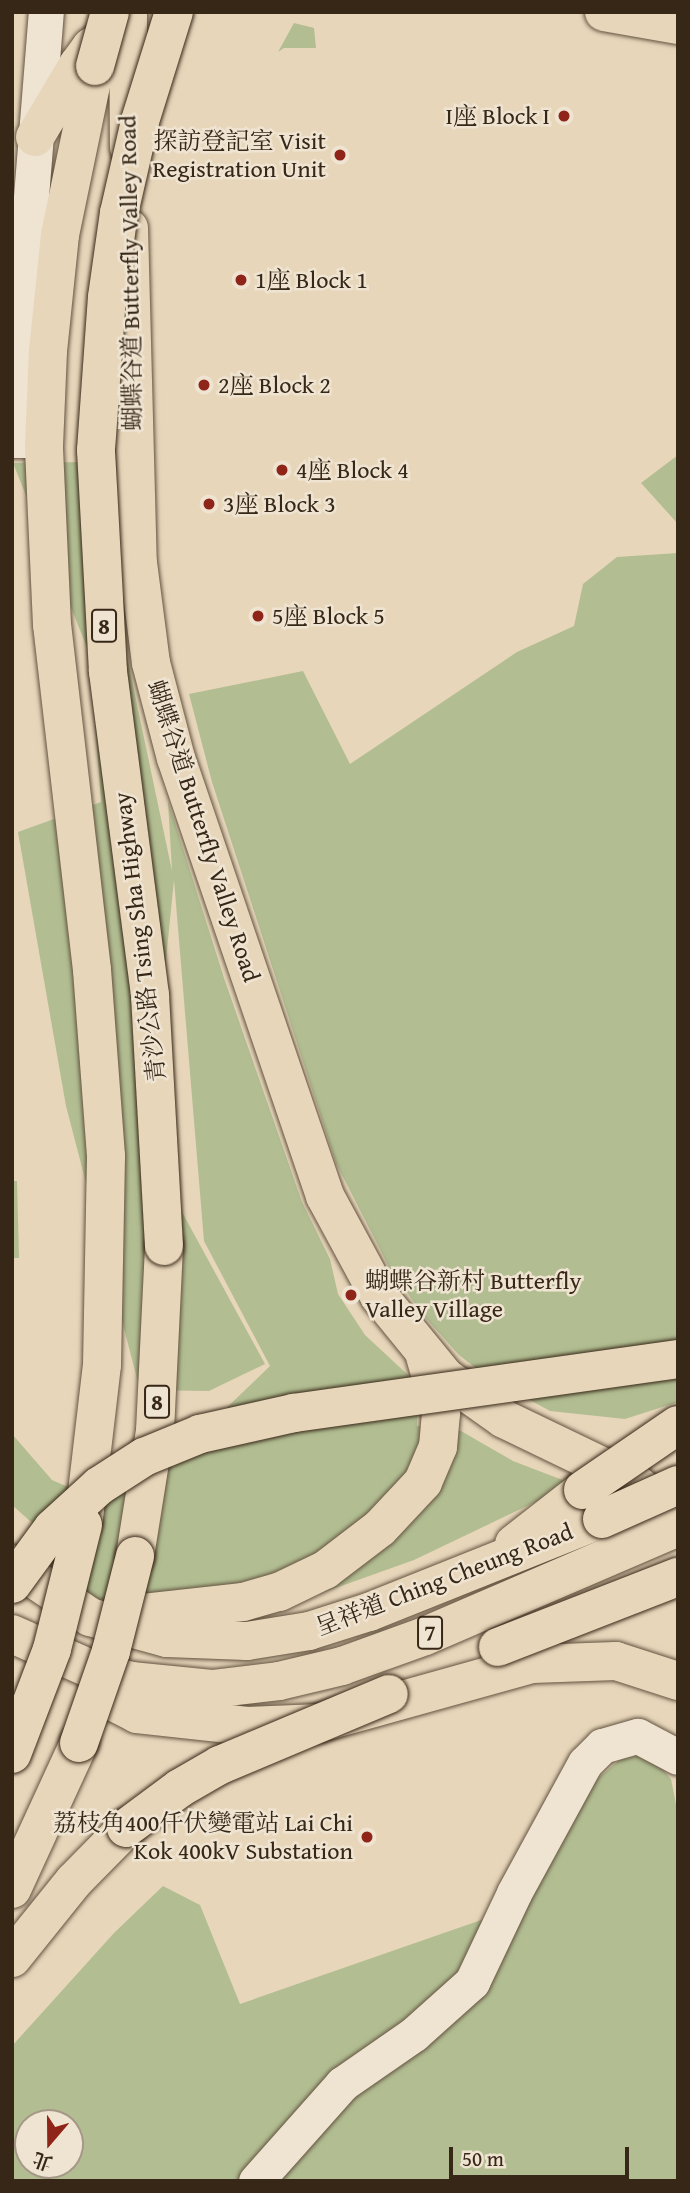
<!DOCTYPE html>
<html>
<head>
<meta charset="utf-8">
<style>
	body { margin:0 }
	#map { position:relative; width:690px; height:2193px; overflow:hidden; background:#e7d6ba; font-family:"Gentium Book Plus","Noto Serif TC",serif }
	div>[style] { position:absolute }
	.green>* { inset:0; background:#b2be92 }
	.roads { filter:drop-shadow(0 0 2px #635340) drop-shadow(0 0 2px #635340) }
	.minor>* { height:35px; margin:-17.5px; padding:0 17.5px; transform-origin:17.5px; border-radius:17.5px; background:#efe4d2 }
	.major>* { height:38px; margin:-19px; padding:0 19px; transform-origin:19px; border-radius:19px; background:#e7d6ba }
	.highway>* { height:38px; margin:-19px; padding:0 19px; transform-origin:19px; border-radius:19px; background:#e7d6ba }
	.bridges { filter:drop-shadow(0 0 2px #372717) drop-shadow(0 0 2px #372717) }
	.highway-bridge>* { height:38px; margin:-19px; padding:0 19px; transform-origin:19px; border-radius:19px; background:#e7d6ba }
	.dots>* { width:19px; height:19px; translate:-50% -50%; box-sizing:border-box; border:4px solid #efe4d2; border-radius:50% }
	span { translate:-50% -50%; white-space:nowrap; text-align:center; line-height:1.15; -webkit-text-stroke:5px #efe4d2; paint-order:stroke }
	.shield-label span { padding:2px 5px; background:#efe4d2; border:2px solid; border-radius:5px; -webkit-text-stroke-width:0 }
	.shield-label { font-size:23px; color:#372717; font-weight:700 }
	.poi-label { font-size:24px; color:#372717 }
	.right { translate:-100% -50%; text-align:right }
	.left { translate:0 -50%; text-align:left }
	.street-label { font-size:24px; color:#372717 }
	.frame { position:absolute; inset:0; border:14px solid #372717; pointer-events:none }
	.north { position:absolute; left:14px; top:2109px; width:70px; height:70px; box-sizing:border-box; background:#efe4d2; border:2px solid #a59887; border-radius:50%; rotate:200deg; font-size:19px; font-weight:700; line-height:28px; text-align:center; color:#372717 }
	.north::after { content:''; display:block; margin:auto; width:24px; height:32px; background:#8f2418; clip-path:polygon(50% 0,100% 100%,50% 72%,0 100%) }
	.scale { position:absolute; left:449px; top:2147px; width:180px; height:32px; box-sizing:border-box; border:4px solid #372717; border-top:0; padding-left:9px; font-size:21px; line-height:24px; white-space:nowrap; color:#372717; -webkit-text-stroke:5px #efe4d2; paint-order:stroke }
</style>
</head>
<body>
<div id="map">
	<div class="green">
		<i style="clip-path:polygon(294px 23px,314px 28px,316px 48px,284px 48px,278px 52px)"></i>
		<i style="clip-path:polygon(678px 455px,678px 524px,641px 483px)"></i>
		<i style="clip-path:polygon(86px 462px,172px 871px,168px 801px,224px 978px,302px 1202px,330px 1259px,338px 1294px,365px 1335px,407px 1374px,417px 1392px,417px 1426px,461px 1431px,513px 1461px,573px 1484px,414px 1560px,302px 1600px,212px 1617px,51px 1595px,57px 1545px,12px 1505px,12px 1434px,52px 1480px,77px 1491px,159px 1473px,270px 1366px,204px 1241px,174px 880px,147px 1148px,265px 1364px,209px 1391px,140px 1390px,66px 1106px,18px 832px,101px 802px,90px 655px,13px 463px)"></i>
		<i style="clip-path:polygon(678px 553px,678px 1402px,625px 1419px,550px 1411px,486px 1376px,459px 1355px,423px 1315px,389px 1267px,336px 1163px,212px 782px,189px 694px,303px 671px,350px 764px,517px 652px,574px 626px,583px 584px,617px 557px)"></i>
		<i style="clip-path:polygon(12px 1181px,17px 1181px,19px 1258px,12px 1258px)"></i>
		<i style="clip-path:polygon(evenodd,639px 1756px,658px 1764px,671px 1779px,678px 1815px,678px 2181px,12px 2181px,12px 2046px,114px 1933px,163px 1886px,200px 1905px,240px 2004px,527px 1904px,565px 1806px,622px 1758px,639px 1756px,28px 2123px,70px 2123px,70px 2165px,28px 2165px,28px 2123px)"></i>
	</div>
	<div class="roads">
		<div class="minor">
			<i style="left:12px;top:440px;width:18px"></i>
			<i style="left:30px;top:440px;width:231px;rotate:-90deg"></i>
			<i style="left:30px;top:209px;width:198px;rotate:-85.4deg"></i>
			<i style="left:256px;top:2181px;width:130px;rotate:-48.4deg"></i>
			<i style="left:342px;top:2084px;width:88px;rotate:-34.8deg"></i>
			<i style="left:414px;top:2034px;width:78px;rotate:-41.9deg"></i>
			<i style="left:472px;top:1982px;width:98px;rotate:-64.7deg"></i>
			<i style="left:514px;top:1893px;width:148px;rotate:-61.4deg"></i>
			<i style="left:585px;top:1763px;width:24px;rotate:-45deg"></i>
			<i style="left:602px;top:1746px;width:37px;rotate:-16deg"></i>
			<i style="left:638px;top:1736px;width:45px;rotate:27.7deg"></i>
		</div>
		<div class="major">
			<i style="left:128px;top:12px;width:135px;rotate:89.6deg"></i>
			<i style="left:604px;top:12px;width:75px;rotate:10deg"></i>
			<i style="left:35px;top:137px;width:84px;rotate:-59.2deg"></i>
			<i style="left:78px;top:65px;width:22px;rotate:-54deg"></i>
			<i style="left:91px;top:47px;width:25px;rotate:-32deg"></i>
			<i style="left:129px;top:228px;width:335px;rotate:88.5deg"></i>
			<i style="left:138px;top:563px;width:101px;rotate:82.6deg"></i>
			<i style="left:151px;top:663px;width:98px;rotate:75.3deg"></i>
			<i style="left:176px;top:758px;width:463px;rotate:71.2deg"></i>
			<i style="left:325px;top:1196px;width:114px;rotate:61.6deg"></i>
			<i style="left:379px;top:1296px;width:104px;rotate:50.8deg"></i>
			<i style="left:445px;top:1377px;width:72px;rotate:35.4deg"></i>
			<i style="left:504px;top:1419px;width:143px;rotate:25.7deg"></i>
			<i style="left:633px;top:1481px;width:55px;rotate:40.6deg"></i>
		</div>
		<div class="highway">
			<i style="left:84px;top:1518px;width:154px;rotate:-83.3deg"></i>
			<i style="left:102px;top:1365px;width:209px;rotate:-88.9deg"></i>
			<i style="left:106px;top:1156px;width:187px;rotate:-94.3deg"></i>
			<i style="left:92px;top:970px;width:347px;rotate:-96.6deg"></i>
			<i style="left:52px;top:625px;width:179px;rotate:-92.6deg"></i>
			<i style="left:44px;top:446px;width:95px;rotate:-87.6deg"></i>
			<i style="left:48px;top:351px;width:117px;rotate:-84.1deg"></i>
			<i style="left:60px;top:235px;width:173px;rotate:-78.3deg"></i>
			<i style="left:514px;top:1544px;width:88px;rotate:-38deg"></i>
			<i style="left:135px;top:1556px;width:127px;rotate:-80.9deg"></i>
			<i style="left:155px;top:1431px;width:185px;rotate:-87.2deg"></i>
			<i style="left:12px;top:1564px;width:94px;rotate:34.2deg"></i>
			<i style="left:90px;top:1617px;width:80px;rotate:15.3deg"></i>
			<i style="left:167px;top:1638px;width:80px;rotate:2.1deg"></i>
			<i style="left:247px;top:1641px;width:63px;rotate:-9.2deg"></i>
			<i style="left:309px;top:1631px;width:63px;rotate:-17.6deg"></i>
			<i style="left:369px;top:1612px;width:251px;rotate:-21.8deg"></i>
			<i style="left:116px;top:1616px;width:128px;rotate:-6.3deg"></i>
			<i style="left:243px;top:1602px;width:37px;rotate:-16deg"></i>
			<i style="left:279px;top:1592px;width:51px;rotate:-25.6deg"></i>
			<i style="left:325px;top:1570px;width:69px;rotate:-37.4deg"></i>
			<i style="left:380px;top:1528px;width:63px;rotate:-46.9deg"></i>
			<i style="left:423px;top:1482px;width:38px;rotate:-67deg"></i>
			<i style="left:438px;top:1447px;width:34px;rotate:-85deg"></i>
			<i style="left:441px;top:1413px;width:59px;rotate:-105.7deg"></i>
			<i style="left:12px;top:1634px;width:89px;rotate:24deg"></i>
			<i style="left:93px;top:1670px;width:40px;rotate:16deg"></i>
			<i style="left:131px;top:1681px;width:81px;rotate:5.6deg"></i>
			<i style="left:212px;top:1689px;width:67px;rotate:-6.8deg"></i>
			<i style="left:279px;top:1681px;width:65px;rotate:-13.4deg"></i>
			<i style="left:342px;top:1666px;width:88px;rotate:-19.9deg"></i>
			<i style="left:425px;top:1636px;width:275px;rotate:-23.3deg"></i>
			<i style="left:93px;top:1670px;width:33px;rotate:63deg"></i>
			<i style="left:108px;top:1699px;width:33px;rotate:27deg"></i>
			<i style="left:137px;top:1714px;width:111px;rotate:6.2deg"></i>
			<i style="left:247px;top:1726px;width:73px;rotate:-2.4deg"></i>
			<i style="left:320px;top:1723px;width:220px;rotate:-15.6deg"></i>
			<i style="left:532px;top:1664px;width:84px;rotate:-2deg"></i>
			<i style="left:616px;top:1661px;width:65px;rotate:17.9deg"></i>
			<i style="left:12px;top:1889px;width:161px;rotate:-65.3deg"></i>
			<i style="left:12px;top:1958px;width:99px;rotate:-51.2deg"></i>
			<i style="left:74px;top:1881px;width:74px;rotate:-45.5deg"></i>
		</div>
	</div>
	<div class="bridges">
		<div class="highway-bridge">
			<i style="left:95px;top:66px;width:56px;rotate:-74.5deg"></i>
			<i style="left:164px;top:1246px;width:251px;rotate:-93.2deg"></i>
			<i style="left:150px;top:995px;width:326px;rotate:-97.4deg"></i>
			<i style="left:108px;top:672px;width:222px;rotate:-93.1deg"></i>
			<i style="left:96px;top:450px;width:153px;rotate:-85.9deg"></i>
			<i style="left:107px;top:297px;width:85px;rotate:-81.9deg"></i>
			<i style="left:119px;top:213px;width:94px;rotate:-77.1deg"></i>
			<i style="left:140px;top:121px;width:114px;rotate:-72.7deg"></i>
			<i style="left:583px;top:1490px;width:115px;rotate:-34.4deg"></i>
			<i style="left:602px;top:1519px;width:83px;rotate:-24.1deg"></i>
			<i style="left:12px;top:1584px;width:69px;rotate:-53.8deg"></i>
			<i style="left:53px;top:1528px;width:62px;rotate:-42.4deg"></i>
			<i style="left:99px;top:1486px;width:54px;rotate:-32.8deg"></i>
			<i style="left:144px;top:1457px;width:61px;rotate:-22.3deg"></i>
			<i style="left:200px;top:1434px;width:96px;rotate:-12.6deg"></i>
			<i style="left:294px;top:1413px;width:388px;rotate:-8deg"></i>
			<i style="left:498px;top:1647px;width:193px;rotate:-21.3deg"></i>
			<i style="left:79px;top:1743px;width:97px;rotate:-70.8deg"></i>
			<i style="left:111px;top:1651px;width:98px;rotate:-75.8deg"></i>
			<i style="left:12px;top:1754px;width:112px;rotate:-69.1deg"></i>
			<i style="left:52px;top:1649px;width:128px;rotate:-76deg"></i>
			<i style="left:126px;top:1828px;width:67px;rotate:-36.5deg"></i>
			<i style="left:180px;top:1788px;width:46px;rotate:-29.9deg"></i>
			<i style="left:220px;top:1765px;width:183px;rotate:-22.8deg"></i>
		</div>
	</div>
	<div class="dots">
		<i style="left:564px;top:116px;background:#8f2418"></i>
		<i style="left:340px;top:155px;background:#8f2418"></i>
		<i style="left:241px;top:280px;background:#8f2418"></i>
		<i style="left:204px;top:385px;background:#8f2418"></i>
		<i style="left:282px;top:470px;background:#8f2418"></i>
		<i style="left:209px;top:504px;background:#8f2418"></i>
		<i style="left:258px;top:616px;background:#8f2418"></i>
		<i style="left:351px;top:1295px;background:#8f2418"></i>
		<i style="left:367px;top:1837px;background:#8f2418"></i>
	</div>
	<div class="shield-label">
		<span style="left:104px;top:626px">8</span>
		<span style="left:157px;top:1402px">8</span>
		<span style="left:430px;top:1633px">7</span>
	</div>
	<div class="poi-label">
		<span class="right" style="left:550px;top:116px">I座 Block I</span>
		<span class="right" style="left:326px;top:155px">探訪登記室 Visit<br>Registration Unit</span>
		<span class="left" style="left:255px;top:280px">1座 Block 1</span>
		<span class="left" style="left:218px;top:385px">2座 Block 2</span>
		<span class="left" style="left:296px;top:470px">4座 Block 4</span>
		<span class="left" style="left:223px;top:504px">3座 Block 3</span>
		<span class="left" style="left:272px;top:616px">5座 Block 5</span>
		<span class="left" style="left:365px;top:1295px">蝴蝶谷新村 Butterfly<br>Valley Village</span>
		<span class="right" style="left:353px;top:1837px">荔枝角400仟伏變電站 Lai Chi<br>Kok 400kV Substation</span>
	</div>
	<div class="street-label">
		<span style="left:130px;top:273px;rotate:-91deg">蝴蝶谷道 Butterfly Valley Road</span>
		<span style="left:204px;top:831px;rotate:72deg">蝴蝶谷道 Butterfly Valley Road</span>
		<span style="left:139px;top:937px;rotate:-97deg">青沙公路 Tsing Sha Highway</span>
		<span style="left:444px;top:1579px;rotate:-21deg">呈祥道 Ching Cheung Road</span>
	</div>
	<div class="frame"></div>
	<div class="north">北</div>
	<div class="scale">50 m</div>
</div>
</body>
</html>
